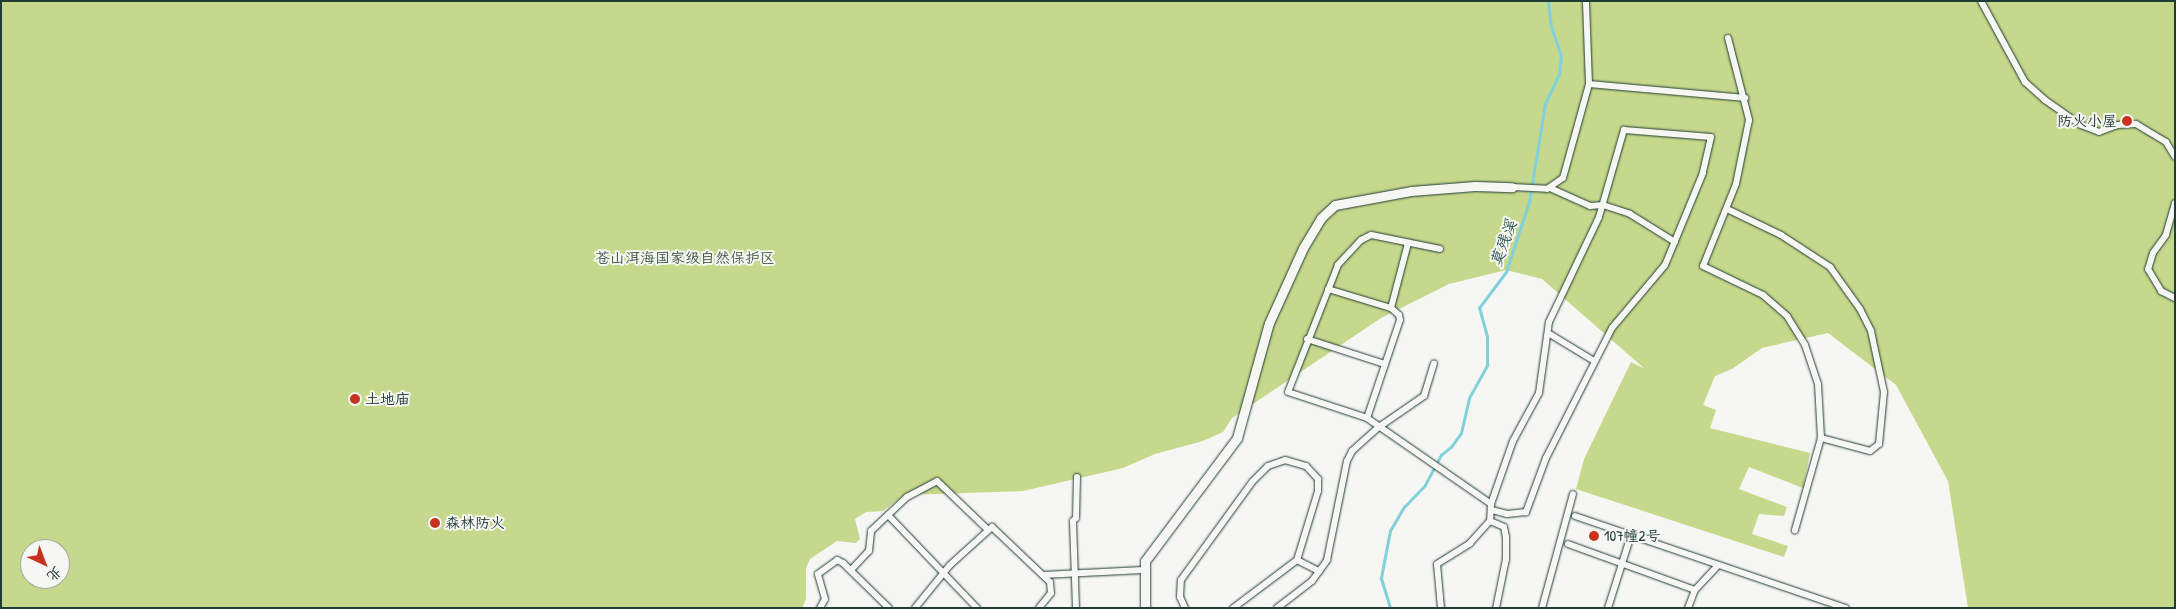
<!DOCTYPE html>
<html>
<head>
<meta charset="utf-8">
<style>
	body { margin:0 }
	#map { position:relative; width:2176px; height:609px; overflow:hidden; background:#f6f6f2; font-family:"Patrick Hand","LXGW WenKai TC",sans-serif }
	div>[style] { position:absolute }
	.green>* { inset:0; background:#c6d88c }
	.stream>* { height:2.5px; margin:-1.25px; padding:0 1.25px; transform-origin:1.25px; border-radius:1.25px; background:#81d1da }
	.roads { filter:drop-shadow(0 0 1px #1f3d34) drop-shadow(0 0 1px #1f3d34) }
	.street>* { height:6px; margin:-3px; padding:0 3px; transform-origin:3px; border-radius:3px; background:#f6f6f2 }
	.secondary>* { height:9px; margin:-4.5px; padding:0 4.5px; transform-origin:4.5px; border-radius:4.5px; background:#f6f6f2 }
	.dots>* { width:14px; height:14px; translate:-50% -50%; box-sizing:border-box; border:2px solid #f6f6f2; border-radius:50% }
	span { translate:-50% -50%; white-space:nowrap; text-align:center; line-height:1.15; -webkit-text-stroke:4px #f6f6f2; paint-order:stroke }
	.poi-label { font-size:15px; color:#1f3d34 }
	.right { translate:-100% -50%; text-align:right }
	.left { translate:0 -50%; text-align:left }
	.park-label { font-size:15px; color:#405c46 }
	.water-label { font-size:16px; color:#335b55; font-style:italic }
	.frame { position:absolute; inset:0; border:2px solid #1f3d34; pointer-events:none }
	.north { position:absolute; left:20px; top:539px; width:50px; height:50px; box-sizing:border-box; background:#f6f6f2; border:1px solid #a0aca6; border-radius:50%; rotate:137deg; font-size:14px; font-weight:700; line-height:20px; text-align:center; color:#1f3d34 }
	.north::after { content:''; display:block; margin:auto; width:18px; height:22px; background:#c8321e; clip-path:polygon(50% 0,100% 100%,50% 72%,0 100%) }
</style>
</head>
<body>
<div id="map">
	<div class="green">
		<i style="clip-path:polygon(evenodd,1px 1px,2175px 1px,2175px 608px,1968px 608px,1948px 481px,1896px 385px,1828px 333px,1762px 348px,1732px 369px,1715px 376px,1703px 405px,1716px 410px,1710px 428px,1810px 453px,1803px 488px,1749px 467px,1739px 489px,1787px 507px,1784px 516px,1759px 514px,1752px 534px,1788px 546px,1784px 557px,1576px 489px,1584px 459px,1631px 362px,1645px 369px,1542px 279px,1506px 270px,1449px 284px,1381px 318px,1232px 418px,1223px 432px,1203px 441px,1155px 454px,1123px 468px,1023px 491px,904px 495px,883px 511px,866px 512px,855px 519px,860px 539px,856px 543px,837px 541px,810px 559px,806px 568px,806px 599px,802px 608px,1px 608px,1px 1px,30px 549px,60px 549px,60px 579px,30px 579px,30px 549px)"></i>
	</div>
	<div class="stream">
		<i style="left:1390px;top:608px;width:31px;rotate:-107deg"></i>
		<i style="left:1381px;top:578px;width:48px;rotate:-79.2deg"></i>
		<i style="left:1390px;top:531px;width:28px;rotate:-60deg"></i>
		<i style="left:1404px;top:507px;width:30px;rotate:-46deg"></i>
		<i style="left:1425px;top:485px;width:34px;rotate:-62deg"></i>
		<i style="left:1441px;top:455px;width:13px;rotate:-39deg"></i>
		<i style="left:1451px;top:447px;width:17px;rotate:-54deg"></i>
		<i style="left:1461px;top:433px;width:36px;rotate:-77deg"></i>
		<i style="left:1469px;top:398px;width:38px;rotate:-61deg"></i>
		<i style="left:1487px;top:365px;width:28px;rotate:-90deg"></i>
		<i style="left:1487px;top:337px;width:30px;rotate:-105deg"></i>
		<i style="left:1479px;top:308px;width:45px;rotate:-53.1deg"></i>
		<i style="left:1506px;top:272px;width:74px;rotate:-71.8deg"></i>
		<i style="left:1529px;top:202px;width:99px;rotate:-80.7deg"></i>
		<i style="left:1545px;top:104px;width:33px;rotate:-65deg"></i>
		<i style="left:1559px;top:74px;width:18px;rotate:-84deg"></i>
		<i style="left:1561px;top:56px;width:31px;rotate:-109deg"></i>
		<i style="left:1551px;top:27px;width:26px;rotate:-97deg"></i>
	</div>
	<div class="roads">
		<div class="street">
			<i style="left:1981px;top:1px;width:92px;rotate:61.5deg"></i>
			<i style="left:2025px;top:82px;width:27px;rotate:42deg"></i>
			<i style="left:2045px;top:100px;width:44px;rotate:34.8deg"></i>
			<i style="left:2081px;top:125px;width:19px;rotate:21deg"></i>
			<i style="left:2099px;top:132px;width:19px;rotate:-21deg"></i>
			<i style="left:2117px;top:125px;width:19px;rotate:-3deg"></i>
			<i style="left:2136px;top:124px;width:35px;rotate:31deg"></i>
			<i style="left:2166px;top:142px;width:17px;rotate:59deg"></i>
			<i style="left:1728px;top:38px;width:85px;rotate:75.6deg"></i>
			<i style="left:1749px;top:120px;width:65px;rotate:101.5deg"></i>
			<i style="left:1736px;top:184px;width:88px;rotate:111.9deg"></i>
			<i style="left:1703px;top:266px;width:67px;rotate:25.8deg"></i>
			<i style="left:1763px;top:295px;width:32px;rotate:41deg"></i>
			<i style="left:1787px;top:316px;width:34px;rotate:58deg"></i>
			<i style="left:1805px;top:345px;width:41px;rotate:71.6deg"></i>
			<i style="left:1818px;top:384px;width:54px;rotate:86.8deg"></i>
			<i style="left:1821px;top:438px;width:96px;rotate:105.8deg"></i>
			<i style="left:1589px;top:84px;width:157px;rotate:5.1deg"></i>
			<i style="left:1512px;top:187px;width:35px;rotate:3deg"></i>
			<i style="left:1547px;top:189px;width:19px;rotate:-35deg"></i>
			<i style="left:1563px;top:178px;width:98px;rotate:-74.5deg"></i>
			<i style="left:1589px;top:84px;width:83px;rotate:-92.1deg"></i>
			<i style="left:1550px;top:188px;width:44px;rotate:24.2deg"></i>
			<i style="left:1590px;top:206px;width:13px;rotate:-4deg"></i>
			<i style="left:1603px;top:205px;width:28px;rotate:18deg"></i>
			<i style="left:1630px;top:214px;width:53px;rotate:31.9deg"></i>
			<i style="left:2175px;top:203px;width:33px;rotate:106deg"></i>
			<i style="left:2166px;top:235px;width:22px;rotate:126deg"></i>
			<i style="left:2153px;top:253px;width:17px;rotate:107deg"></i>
			<i style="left:2148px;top:269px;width:26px;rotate:59deg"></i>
			<i style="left:2161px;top:291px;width:16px;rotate:27deg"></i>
			<i style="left:1727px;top:209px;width:60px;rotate:25.7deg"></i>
			<i style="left:1781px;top:235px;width:59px;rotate:33.1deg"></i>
			<i style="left:1830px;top:267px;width:52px;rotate:54.5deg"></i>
			<i style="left:1860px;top:309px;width:25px;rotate:63deg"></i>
			<i style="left:1871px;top:331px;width:62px;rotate:78deg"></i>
			<i style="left:1884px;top:392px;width:52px;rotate:95.5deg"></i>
			<i style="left:1879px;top:444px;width:11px;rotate:142deg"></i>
			<i style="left:1870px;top:451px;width:51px;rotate:-165.1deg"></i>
			<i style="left:1440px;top:249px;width:70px;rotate:-168.5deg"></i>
			<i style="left:1371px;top:235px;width:11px;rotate:153deg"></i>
			<i style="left:1361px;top:240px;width:34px;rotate:133deg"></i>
			<i style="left:1338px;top:265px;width:136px;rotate:111.5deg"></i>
			<i style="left:1288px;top:392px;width:83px;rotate:18.2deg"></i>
			<i style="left:1367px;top:418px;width:151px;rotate:34.7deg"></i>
			<i style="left:1491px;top:504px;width:17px;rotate:93deg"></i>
			<i style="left:1328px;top:289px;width:66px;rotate:16.8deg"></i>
			<i style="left:1391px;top:308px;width:67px;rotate:-75.3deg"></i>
			<i style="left:1548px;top:333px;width:54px;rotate:31.3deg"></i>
			<i style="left:1307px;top:339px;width:82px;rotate:17.8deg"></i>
			<i style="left:1367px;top:418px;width:103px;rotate:-71.4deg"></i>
			<i style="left:1400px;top:320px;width:5px;rotate:-101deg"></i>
			<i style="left:1399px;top:315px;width:11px;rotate:-139deg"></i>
			<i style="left:1491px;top:504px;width:67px;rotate:-70.8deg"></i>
			<i style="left:1513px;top:441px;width:55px;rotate:-61.6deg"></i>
			<i style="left:1539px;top:393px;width:72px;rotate:-82deg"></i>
			<i style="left:1549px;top:322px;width:116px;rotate:-64.5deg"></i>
			<i style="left:1599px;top:217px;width:91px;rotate:-74deg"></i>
			<i style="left:1624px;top:130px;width:87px;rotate:4.6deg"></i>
			<i style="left:1711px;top:137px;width:37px;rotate:103deg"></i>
			<i style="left:1703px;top:173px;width:100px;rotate:112.4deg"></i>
			<i style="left:1665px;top:265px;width:82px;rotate:130.1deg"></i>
			<i style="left:1612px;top:328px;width:146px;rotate:116.9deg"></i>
			<i style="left:1546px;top:458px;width:58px;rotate:110.3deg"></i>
			<i style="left:1526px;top:512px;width:19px;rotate:174deg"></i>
			<i style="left:1507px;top:514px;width:16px;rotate:-165deg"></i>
			<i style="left:888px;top:515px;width:129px;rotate:46.3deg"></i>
			<i style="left:1575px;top:516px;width:286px;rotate:18.8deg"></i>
			<i style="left:1568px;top:544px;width:135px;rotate:19.9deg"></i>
			<i style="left:1297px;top:560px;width:25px;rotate:27deg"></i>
			<i style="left:851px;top:570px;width:26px;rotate:-47deg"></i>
			<i style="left:869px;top:551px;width:20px;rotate:-84deg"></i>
			<i style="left:871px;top:531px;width:50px;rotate:-43.4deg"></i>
			<i style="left:907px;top:497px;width:34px;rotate:-28deg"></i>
			<i style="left:937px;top:481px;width:69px;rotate:43.8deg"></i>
			<i style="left:1043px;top:575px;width:100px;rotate:-2.9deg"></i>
			<i style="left:820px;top:608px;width:10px;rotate:-61deg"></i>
			<i style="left:825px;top:599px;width:26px;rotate:-106deg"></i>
			<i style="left:818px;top:574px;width:24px;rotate:-36deg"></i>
			<i style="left:837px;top:560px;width:7px;rotate:27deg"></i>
			<i style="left:843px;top:563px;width:64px;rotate:44.4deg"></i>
			<i style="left:915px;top:608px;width:55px;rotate:-50.9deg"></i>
			<i style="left:950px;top:565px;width:57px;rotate:-42.1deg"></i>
			<i style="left:992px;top:527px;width:80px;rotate:43.5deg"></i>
			<i style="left:1050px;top:582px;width:11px;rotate:85deg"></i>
			<i style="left:1051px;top:593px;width:19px;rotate:129deg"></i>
			<i style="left:1076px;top:608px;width:87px;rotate:-92deg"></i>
			<i style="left:1073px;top:521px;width:4px;rotate:-45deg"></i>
			<i style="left:1076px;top:518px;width:41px;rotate:-88.6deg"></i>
			<i style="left:1185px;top:608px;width:12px;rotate:-114deg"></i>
			<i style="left:1180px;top:597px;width:17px;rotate:-87deg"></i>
			<i style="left:1181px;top:580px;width:122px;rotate:-54deg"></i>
			<i style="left:1253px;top:481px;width:21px;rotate:-45deg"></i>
			<i style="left:1268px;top:466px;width:18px;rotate:-19deg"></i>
			<i style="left:1285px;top:460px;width:22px;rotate:16deg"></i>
			<i style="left:1306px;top:466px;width:18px;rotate:47deg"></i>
			<i style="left:1318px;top:479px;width:12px;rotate:90deg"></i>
			<i style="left:1318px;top:491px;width:72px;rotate:106.9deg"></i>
			<i style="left:1297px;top:560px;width:80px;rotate:143.1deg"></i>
			<i style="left:1277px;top:608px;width:44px;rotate:-37.6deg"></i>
			<i style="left:1312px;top:581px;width:26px;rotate:-54deg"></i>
			<i style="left:1327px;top:560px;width:101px;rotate:-78.6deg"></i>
			<i style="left:1347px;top:461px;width:11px;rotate:-63deg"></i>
			<i style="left:1352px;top:451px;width:36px;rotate:-42deg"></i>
			<i style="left:1379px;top:427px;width:55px;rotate:-34.6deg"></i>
			<i style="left:1424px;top:396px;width:34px;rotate:-73deg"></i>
			<i style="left:1441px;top:608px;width:44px;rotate:-95.2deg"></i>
			<i style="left:1437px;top:564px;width:39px;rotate:-32deg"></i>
			<i style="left:1470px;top:543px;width:30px;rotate:-48deg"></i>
			<i style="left:1490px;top:521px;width:15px;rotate:23deg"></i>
			<i style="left:1504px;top:527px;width:10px;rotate:79deg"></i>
			<i style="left:1506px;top:537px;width:22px;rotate:90deg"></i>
			<i style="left:1506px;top:559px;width:50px;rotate:101.5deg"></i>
			<i style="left:1542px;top:608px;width:118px;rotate:-74.8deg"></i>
			<i style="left:1608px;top:608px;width:77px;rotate:-72.5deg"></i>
			<i style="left:1688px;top:608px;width:19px;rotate:-69deg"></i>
			<i style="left:1695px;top:590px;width:34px;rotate:-47deg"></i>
		</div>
		<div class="secondary">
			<i style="left:1145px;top:608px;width:47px;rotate:-90deg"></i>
			<i style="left:1145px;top:561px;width:154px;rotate:-53.2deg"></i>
			<i style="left:1237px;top:438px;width:119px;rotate:-74.5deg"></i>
			<i style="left:1269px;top:323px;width:82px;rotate:-65.6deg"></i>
			<i style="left:1303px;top:248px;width:35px;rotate:-59deg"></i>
			<i style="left:1321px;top:218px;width:19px;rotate:-43deg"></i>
			<i style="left:1335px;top:205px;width:77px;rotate:-10.4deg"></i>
			<i style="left:1411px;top:191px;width:64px;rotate:-4.5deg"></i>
			<i style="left:1475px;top:186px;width:37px;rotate:2deg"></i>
		</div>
	</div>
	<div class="dots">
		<i style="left:2127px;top:121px;background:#c8321e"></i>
		<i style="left:355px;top:399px;background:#c8321e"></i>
		<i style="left:435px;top:523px;background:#c8321e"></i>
		<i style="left:1594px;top:536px;background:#c8321e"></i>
	</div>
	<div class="poi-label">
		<span class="right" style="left:2117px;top:121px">防火小屋</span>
		<span class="left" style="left:365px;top:399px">土地庙</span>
		<span class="left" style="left:445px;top:523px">森林防火</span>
		<span class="left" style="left:1604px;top:536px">107幢2号</span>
	</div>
	<div class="park-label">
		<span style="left:685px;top:258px">苍山洱海国家级自然保护区</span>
	</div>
	<div class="water-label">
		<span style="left:1503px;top:243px;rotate:-70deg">莫残溪</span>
	</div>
	<div class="frame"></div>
	<div class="north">北</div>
</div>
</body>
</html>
